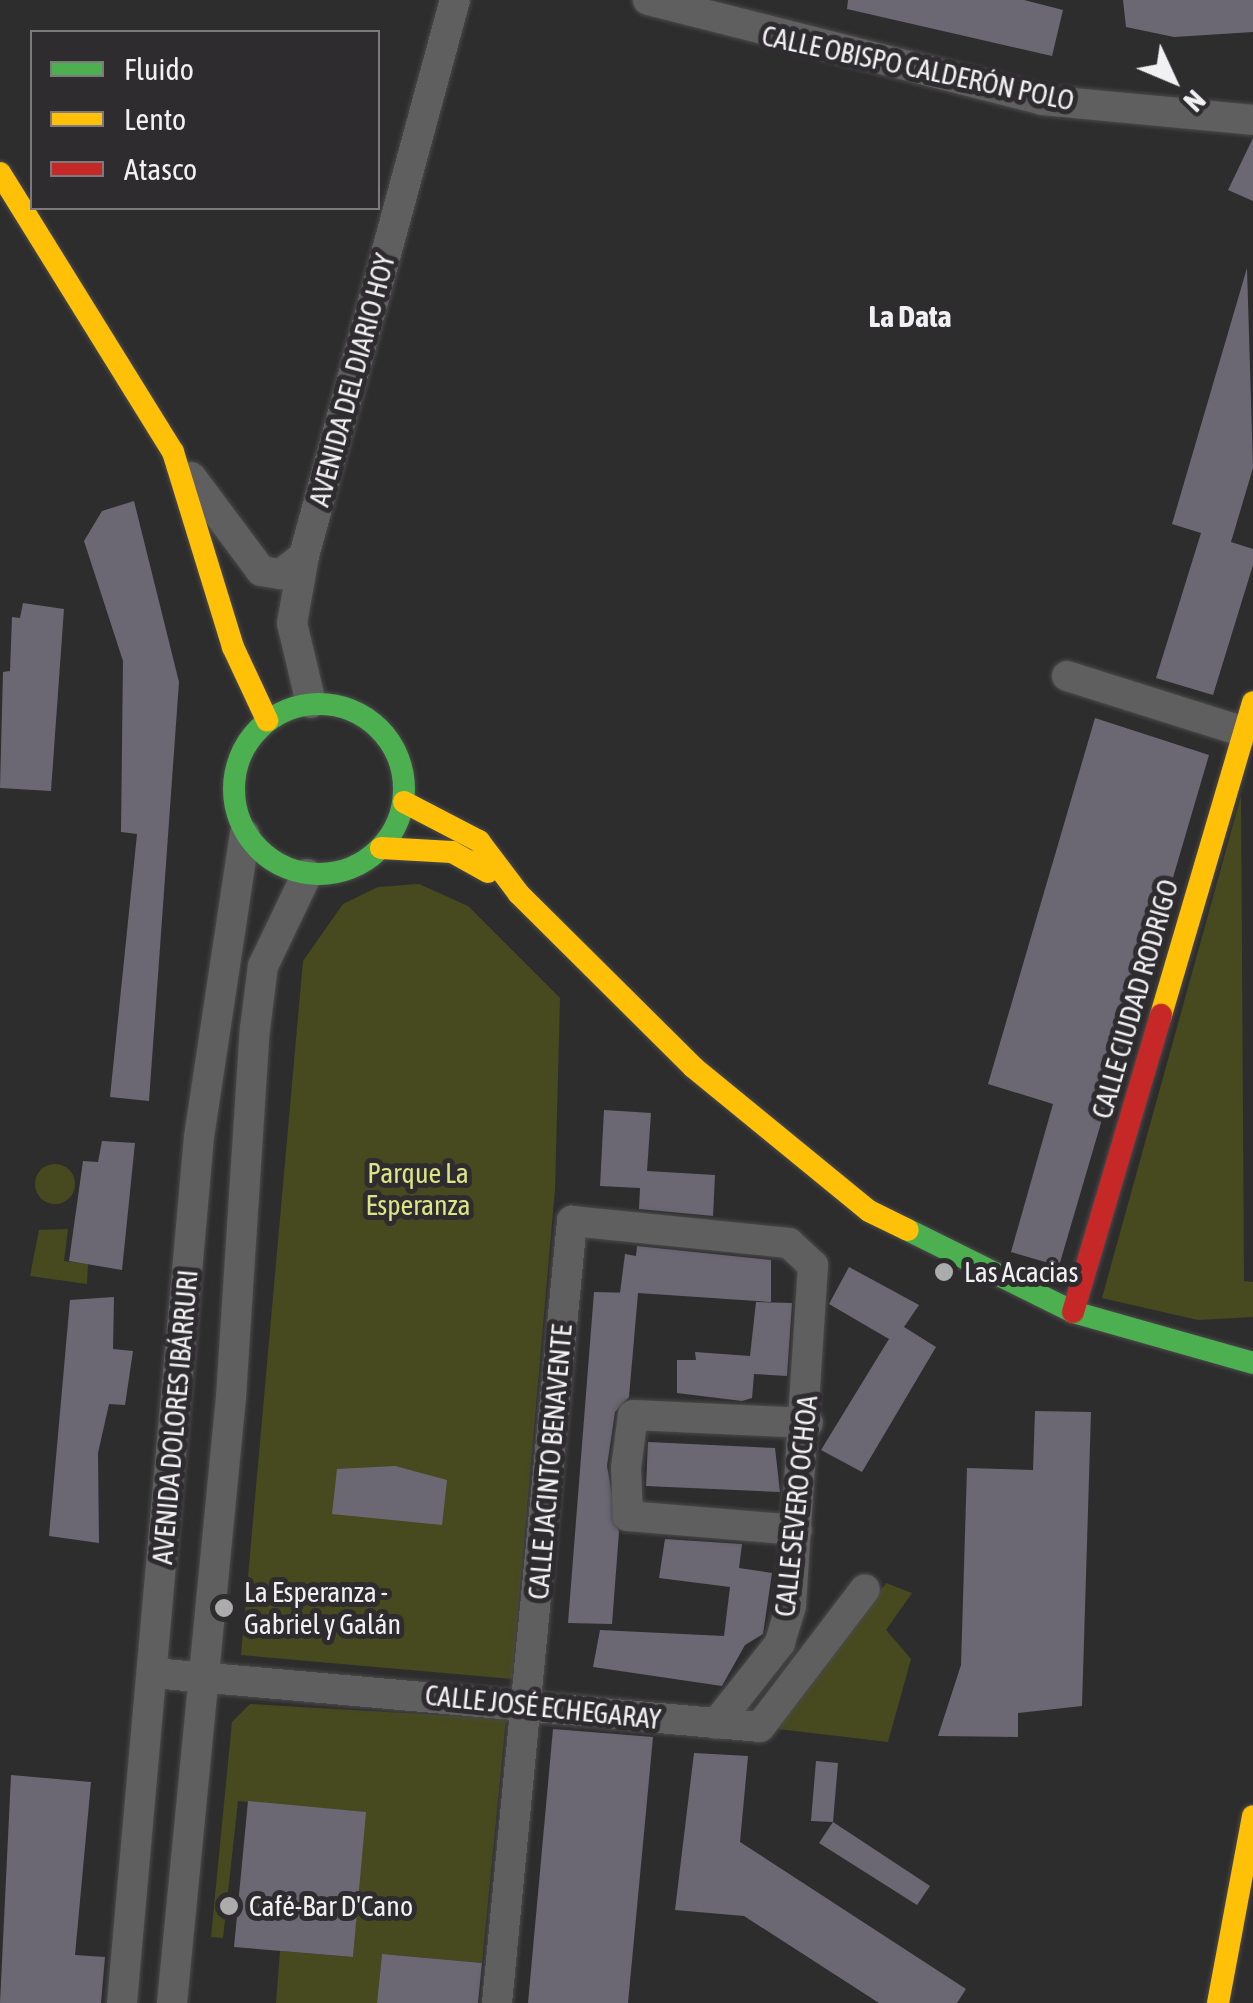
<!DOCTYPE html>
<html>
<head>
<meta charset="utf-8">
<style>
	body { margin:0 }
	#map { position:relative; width:1253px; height:2003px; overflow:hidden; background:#2e2d2e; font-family:"Asap Condensed",sans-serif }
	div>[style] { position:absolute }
	.green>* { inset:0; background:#474a1f }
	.round { border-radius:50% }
	.building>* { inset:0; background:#6b6874 }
	.roads { filter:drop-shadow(0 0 2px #4b4a4b) drop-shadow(0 0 2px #4b4a4b) }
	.street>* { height:30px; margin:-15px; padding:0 15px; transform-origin:15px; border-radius:15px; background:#605f60 }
	.fast>* { height:22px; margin:-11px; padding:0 11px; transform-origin:11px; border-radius:11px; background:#4caf50 }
	.fast>.ring { margin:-11px; padding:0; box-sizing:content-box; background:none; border:22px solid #4caf50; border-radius:50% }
	.slow>* { height:22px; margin:-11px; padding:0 11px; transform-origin:11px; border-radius:11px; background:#ffc107 }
	.jam>* { height:22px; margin:-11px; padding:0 11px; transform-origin:11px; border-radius:11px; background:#c62828 }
	.dots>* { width:28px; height:28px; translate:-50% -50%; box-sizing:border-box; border:5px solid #2e2c2f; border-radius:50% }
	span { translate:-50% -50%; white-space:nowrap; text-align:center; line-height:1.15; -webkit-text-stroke:10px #2e2c2f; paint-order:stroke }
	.street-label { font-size:28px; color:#f1f0f2 }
	.park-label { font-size:28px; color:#dce486 }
	.poi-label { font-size:28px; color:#f1f0f2 }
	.left { translate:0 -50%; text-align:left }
	.neighbourhood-label { font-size:30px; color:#f1f0f2; font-weight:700 }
	.legend { position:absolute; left:30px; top:30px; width:350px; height:180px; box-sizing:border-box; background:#2e2c2f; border:2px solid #7c7a7d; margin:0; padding:12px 18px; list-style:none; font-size:30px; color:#f1f0f2 }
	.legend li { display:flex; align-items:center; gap:20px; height:50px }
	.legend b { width:50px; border:2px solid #7c7a7d }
	.north { position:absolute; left:1123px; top:30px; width:100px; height:100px; -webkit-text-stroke:8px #2e2c2f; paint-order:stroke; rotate:134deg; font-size:28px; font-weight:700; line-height:40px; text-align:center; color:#f1f0f2 }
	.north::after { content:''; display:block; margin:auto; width:35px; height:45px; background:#f1f0f2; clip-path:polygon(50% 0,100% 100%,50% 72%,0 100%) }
</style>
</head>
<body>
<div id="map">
	<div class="green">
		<i style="clip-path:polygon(1241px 796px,1244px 1281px,1253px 1282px,1253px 1317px,1198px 1320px,1102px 1298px)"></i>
		<i style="clip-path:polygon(419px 884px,468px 906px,560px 998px,555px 1189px,512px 1679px,241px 1655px,303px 961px,343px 904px,378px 887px)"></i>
		<i class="round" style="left:35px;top:1164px;width:40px;height:40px"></i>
		<i style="clip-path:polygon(68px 1229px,64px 1261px,88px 1264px,87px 1284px,30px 1276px,39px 1230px)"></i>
		<i style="clip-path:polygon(886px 1583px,912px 1593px,886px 1630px,911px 1659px,888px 1742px,778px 1729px)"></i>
		<i style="clip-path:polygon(250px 1704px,506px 1719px,482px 1963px,382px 1954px,377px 2003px,276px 2003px,280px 1951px,353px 1957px,365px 1812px,238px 1801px,223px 1938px,211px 1937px,232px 1722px)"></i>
	</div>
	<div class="building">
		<i style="clip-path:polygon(848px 0,1024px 0,1063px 10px,1052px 56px,847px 9px)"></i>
		<i style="clip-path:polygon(1123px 0,1253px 0,1253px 32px,1174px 37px,1126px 27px)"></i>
		<i style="clip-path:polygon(1253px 138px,1253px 201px,1228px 190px)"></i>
		<i style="clip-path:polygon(1247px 268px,1253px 468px,1231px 542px,1253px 549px,1253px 565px,1213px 695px,1156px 678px,1201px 533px,1172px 524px)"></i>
		<i style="clip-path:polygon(134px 501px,179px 682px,149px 1101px,110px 1097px,137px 834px,121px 832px,123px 661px,84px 541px,102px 511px)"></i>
		<i style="clip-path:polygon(23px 603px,64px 609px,51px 791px,0 788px,3px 672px,10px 671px,12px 617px,20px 618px)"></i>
		<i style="clip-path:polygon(1095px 718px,1209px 755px,1059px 1266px,1011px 1252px,1053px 1104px,988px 1084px)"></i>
		<i style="clip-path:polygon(604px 1110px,651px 1113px,647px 1171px,715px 1175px,713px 1216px,639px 1209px,640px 1188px,600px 1186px)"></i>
		<i style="clip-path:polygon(102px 1141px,135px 1143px,122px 1270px,69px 1261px,83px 1161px,98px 1162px)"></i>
		<i style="clip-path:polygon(637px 1246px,771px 1260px,771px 1302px,638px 1293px,629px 1397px,615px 1412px,607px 1466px,619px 1532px,612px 1624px,568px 1623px,594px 1292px,634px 1293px,620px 1293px,625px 1254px,636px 1256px)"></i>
		<i style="clip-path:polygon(849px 1267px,919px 1305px,904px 1327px,936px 1347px,862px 1472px,821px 1450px,889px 1339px,829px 1304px)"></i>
		<i style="clip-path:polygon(114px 1297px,113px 1349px,133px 1351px,125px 1405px,109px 1404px,98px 1453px,99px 1543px,49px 1536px,70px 1300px)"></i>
		<i style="clip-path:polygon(756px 1302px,792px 1303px,787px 1376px,754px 1374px,752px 1398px,742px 1401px,677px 1393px,677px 1360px,696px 1360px,695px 1352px,750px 1356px)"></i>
		<i style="clip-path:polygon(1035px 1411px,1091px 1412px,1082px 1706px,1018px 1713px,1018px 1737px,938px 1736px,961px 1665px,967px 1468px,1033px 1470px)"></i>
		<i style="clip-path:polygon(648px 1442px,775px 1448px,780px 1492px,646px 1486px)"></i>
		<i style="clip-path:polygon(395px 1466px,447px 1480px,442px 1525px,332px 1514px,337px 1469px)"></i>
		<i style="clip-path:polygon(665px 1539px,742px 1544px,739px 1568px,772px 1573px,763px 1634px,745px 1645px,722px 1686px,593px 1667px,600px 1630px,724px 1636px,730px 1587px,659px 1578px)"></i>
		<i style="clip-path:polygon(553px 1729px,653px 1737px,628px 2003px,528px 2003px)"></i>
		<i style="clip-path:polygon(694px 1753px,748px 1756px,740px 1842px,966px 1989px,957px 2003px,879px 2003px,744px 1916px,675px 1910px)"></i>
		<i style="clip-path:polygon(816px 1761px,838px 1763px,833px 1822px,811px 1821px)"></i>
		<i style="clip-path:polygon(11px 1775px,91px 1782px,75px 1955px,105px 1957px,101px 2003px,0 2003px)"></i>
		<i style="clip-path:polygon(248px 1801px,366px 1812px,353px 1957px,234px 1947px)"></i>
		<i style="clip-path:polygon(833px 1822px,930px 1886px,917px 1905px,819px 1843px)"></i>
		<i style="clip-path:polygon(382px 1954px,482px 1963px,478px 2003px,377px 2003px)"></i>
	</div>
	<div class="roads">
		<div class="street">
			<i style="left:648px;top:0;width:406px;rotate:14.2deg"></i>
			<i style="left:1042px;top:100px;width:212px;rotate:5.4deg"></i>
			<i style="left:191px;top:477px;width:117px;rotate:53.3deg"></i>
			<i style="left:261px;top:571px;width:20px;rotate:9deg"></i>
			<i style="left:281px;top:574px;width:29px;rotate:-38deg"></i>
			<i style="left:1067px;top:676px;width:187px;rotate:17.5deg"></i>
			<i style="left:311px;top:703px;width:82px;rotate:-103.4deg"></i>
			<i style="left:292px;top:623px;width:68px;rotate:-79.8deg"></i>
			<i style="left:304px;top:556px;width:576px;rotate:-74.81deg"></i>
			<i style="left:797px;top:1530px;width:170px;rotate:-175.3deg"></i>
			<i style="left:628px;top:1516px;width:48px;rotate:-92.4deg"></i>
			<i style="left:626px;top:1468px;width:53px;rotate:-82.5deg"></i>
			<i style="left:633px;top:1415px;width:175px;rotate:2.6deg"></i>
			<i style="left:153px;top:1673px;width:609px;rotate:5.08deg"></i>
			<i style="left:760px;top:1727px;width:173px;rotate:-52.7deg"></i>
			<i style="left:122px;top:2003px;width:869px;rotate:-84.92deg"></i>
			<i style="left:199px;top:1137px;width:306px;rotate:-81.4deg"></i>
			<i style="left:172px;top:2003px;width:609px;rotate:-84.44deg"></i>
			<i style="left:231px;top:1397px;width:369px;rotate:-86.3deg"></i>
			<i style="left:255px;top:1029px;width:64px;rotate:-82.8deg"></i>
			<i style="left:263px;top:966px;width:102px;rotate:-64.4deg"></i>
			<i style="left:497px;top:2003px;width:786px;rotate:-84.52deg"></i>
			<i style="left:572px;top:1221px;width:218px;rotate:5.8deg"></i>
			<i style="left:789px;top:1243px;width:33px;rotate:43deg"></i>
			<i style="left:813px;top:1265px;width:342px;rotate:93.7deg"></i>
			<i style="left:791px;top:1606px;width:39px;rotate:107deg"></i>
			<i style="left:780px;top:1643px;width:103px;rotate:128.3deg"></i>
		</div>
		<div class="fast">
			<i class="ring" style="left:234px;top:704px;width:148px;height:148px"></i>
			<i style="left:908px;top:1230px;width:184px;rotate:26.4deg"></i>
			<i style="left:1073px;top:1312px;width:187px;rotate:15.8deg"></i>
		</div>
		<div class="slow">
			<i style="left:0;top:173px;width:328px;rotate:58.2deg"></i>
			<i style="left:173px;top:452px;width:204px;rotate:72.9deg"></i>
			<i style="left:233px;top:647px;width:81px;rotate:65deg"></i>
			<i style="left:404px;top:802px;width:85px;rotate:27.5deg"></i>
			<i style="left:479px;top:841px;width:66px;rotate:53deg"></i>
			<i style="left:519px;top:894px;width:245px;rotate:44.8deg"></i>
			<i style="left:693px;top:1067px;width:227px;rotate:39.3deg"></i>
			<i style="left:869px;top:1211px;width:43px;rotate:26deg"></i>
			<i style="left:381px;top:848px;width:71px;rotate:3.2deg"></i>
			<i style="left:452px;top:852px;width:41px;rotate:29.1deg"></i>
			<i style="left:1161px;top:1015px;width:326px;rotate:-73.6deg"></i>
			<i style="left:1218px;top:2003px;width:190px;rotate:-79.4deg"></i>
		</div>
		<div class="jam">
			<i style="left:1073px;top:1312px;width:310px;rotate:-73.5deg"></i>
		</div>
	</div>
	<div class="dots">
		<i style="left:944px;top:1272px;background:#adacad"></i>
		<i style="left:224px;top:1608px;background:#adacad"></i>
		<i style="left:229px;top:1906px;background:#adacad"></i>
	</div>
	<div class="street-label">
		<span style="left:918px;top:68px;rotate:12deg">CALLE OBISPO CALDERÓN POLO</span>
		<span style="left:352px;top:380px;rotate:-75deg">AVENIDA DEL DIARIO HOY</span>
		<span style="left:1135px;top:999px;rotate:-74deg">CALLE CIUDAD RODRIGO</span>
		<span style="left:175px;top:1417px;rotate:-85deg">AVENIDA DOLORES IBÁRRURI</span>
		<span style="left:550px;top:1462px;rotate:-85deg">CALLE JACINTO BENAVENTE</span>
		<span style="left:796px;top:1506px;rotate:-84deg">CALLE SEVERO OCHOA</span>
		<span style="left:543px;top:1707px;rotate:6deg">CALLE JOSÉ ECHEGARAY</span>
	</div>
	<div class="park-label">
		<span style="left:418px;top:1189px">Parque La<br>Esperanza</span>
	</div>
	<div class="poi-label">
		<span class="left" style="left:964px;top:1272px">Las Acacias</span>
		<span class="left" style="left:244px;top:1608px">La Esperanza -<br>Gabriel y Galán</span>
		<span class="left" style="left:249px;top:1906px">Café-Bar D'Cano</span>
	</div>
	<div class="neighbourhood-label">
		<span style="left:910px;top:316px">La Data</span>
	</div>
	<ul class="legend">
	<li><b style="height:12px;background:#4caf50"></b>Fluido</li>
	<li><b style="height:12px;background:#ffc107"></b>Lento</li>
	<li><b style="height:12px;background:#c62828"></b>Atasco</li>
	</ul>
	<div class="north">N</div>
</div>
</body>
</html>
